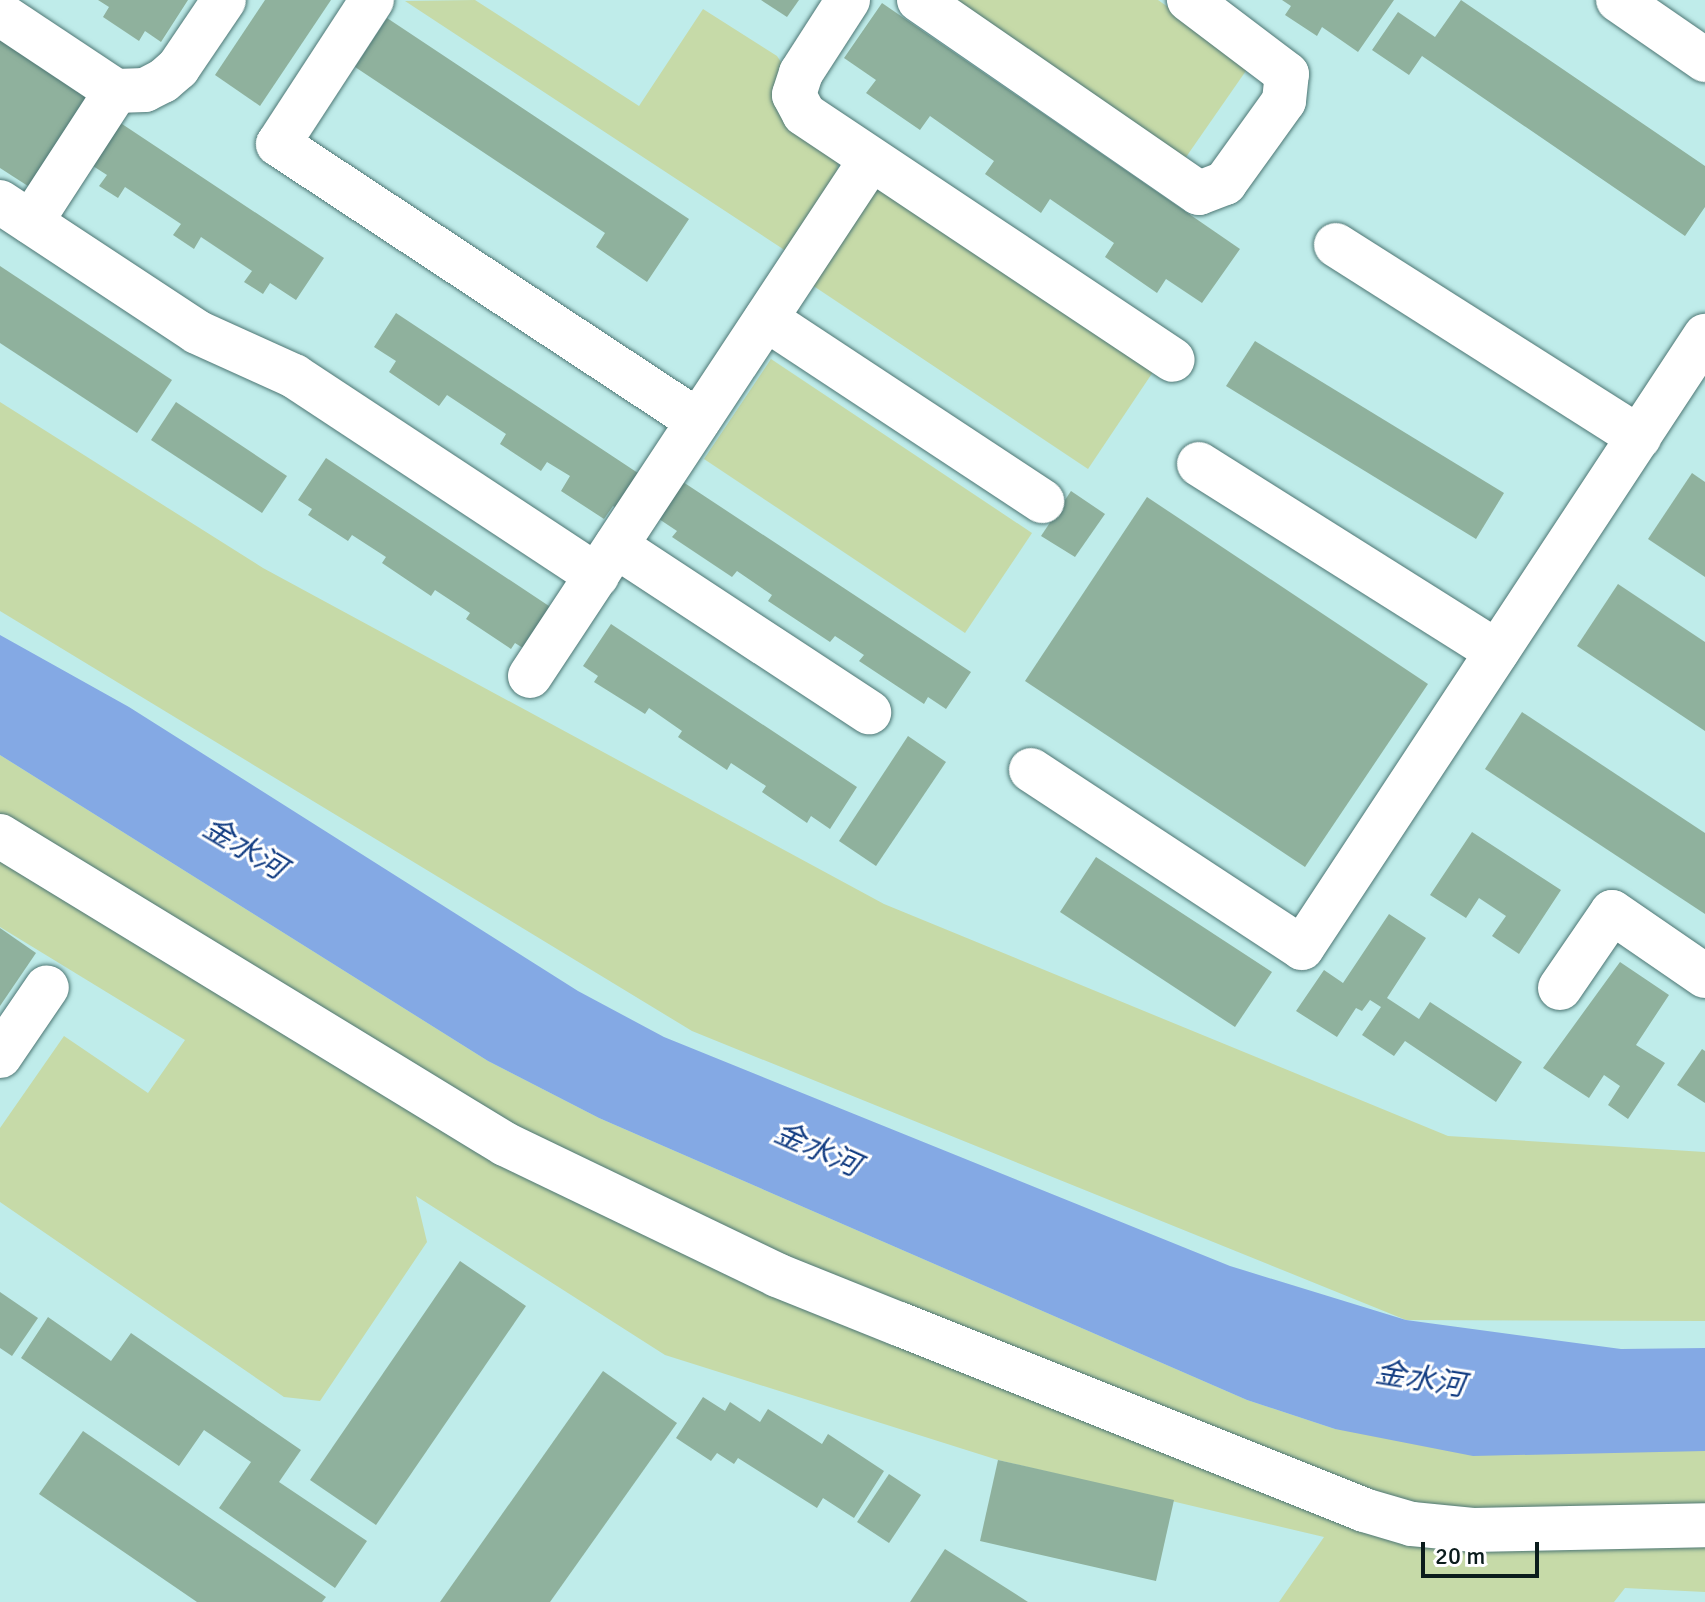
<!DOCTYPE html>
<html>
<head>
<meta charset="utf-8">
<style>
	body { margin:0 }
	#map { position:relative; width:1705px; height:1602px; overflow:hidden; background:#bfecea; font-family:Signika,"Noto Sans SC",sans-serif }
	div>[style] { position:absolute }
	.green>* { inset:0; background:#c6daa8 }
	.water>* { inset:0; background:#84a9e4 }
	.building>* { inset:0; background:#8fb19d }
	.roads { filter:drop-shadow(0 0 2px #4d7674) drop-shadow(0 0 2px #4d7674) }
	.minor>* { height:44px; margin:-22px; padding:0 22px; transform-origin:22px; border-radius:22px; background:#fff }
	span { translate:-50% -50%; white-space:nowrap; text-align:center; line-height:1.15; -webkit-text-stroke:6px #fff; paint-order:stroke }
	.water-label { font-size:30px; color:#143e83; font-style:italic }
	.scale { position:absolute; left:1421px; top:1542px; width:118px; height:36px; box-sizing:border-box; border:4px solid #0b1c1c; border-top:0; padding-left:10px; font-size:24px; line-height:28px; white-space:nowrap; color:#0b1c1c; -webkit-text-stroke:6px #fff; paint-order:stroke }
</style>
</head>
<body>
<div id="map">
	<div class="green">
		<i style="clip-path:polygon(475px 0,639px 106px,703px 9px,777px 56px,839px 150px,837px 175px,786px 251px,405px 1px)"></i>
		<i style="clip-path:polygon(955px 0,1158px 0,1250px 65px,1184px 160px)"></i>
		<i style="clip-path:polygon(881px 181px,1157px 366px,1088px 469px,812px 285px)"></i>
		<i style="clip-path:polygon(771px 359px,1032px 533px,965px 633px,704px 459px)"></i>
		<i style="clip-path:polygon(0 402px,263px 568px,884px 904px,1448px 1136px,1705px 1152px,1705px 1321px,1406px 1320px,692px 1031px,0 611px)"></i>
		<i style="clip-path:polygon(0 755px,488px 1061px,599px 1118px,1247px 1400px,1335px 1429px,1705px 1451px,1705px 1592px,1625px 1588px,1614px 1602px,1279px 1602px,1324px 1537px,998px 1460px,665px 1355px,416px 1196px,427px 1242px,320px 1401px,284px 1397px,0 1202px,0 1128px,64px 1036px,148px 1093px,185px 1040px,0 927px)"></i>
	</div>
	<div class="water">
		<i style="clip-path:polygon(0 635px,129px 707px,578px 991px,664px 1037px,1230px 1266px,1406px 1320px,1621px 1349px,1705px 1348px,1705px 1451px,1473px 1456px,1335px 1429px,1247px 1400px,599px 1118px,488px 1061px,0 755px)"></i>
	</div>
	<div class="building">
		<i style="clip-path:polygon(98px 0,188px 0,161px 42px,145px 31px,139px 41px,103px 17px,109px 7px)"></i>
		<i style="clip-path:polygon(265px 0,331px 0,260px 106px,215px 75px)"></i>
		<i style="clip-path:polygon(761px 0,799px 0,787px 17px)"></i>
		<i style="clip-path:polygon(1282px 0,1394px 0,1358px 52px,1322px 27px,1317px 36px,1285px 15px,1291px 6px)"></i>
		<i style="clip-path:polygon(1461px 0,1705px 166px,1705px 207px,1685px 236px,1422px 56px,1409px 75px,1372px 50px,1398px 12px,1435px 37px)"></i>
		<i style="clip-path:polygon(882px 3px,1240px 249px,1202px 303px,1166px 279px,1157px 293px,1105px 257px,1114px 243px,1050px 199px,1041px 213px,985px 174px,994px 161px,930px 116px,920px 130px,866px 93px,876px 80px,844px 58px)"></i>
		<i style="clip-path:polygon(387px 18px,689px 219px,647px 282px,596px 247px,605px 233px,355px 67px)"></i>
		<i style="clip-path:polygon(0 39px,90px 98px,31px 188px,0 168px)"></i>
		<i style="clip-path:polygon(110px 116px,324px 258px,296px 300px,270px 283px,263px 294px,244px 282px,252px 271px,201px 237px,194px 249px,173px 235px,181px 224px,125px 187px,118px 198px,99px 186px,107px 175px,82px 159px)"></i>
		<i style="clip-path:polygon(0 266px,172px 380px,137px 433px,0 343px)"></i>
		<i style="clip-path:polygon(396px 313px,650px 481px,627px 514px,613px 506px,604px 519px,561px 491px,570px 476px,547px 462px,541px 471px,500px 444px,506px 434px,447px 395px,439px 406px,389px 372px,396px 361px,374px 347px)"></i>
		<i style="clip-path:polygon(1255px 341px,1504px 493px,1476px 539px,1226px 386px)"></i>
		<i style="clip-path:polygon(176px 402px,287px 476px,262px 513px,151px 440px)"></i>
		<i style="clip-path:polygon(326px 458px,561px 614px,534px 655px,515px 643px,511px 649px,466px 619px,470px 613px,435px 590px,431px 596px,382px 563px,386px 557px,352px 535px,348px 541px,308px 515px,312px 509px,298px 500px)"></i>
		<i style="clip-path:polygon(1692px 473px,1705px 482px,1705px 577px,1648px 539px)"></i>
		<i style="clip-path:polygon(680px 480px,971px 672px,946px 709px,928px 697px,924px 704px,859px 661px,864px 655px,835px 636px,830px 642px,768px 601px,772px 595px,737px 571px,732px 577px,672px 537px,677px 531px,656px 517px)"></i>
		<i style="clip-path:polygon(1071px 491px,1105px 514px,1075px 557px,1041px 536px)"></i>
		<i style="clip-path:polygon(1147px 497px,1428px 684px,1305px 867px,1025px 681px)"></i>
		<i style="clip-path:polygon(1618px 584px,1705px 642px,1705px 731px,1577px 646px)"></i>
		<i style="clip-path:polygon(611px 624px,857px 787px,830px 829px,811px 816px,807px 823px,762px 792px,766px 786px,731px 763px,727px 770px,678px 737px,682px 731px,649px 708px,645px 714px,594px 682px,598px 676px,583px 666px)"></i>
		<i style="clip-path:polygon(1522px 712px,1705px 833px,1705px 914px,1485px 769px)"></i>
		<i style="clip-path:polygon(908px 736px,946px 762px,876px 866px,839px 841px)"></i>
		<i style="clip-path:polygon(1472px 832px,1561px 890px,1519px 954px,1492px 936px,1506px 916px,1479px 898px,1466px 918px,1430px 895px)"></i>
		<i style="clip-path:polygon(1096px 857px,1272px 972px,1235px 1027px,1060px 912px)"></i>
		<i style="clip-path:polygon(1389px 914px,1426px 938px,1387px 998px,1419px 1019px,1430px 1002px,1522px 1062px,1496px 1102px,1405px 1041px,1394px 1056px,1362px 1035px,1381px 1007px,1370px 1000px,1362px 1011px,1356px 1008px,1337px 1037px,1296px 1011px,1324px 970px,1343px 983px)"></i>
		<i style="clip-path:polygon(0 928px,36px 953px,0 1006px)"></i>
		<i style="clip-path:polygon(1620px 962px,1669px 995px,1636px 1045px,1665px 1063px,1628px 1119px,1608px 1105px,1620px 1086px,1604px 1075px,1589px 1098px,1543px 1068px)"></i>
		<i style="clip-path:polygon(1702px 1049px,1705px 1051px,1705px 1103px,1677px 1085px)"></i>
		<i style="clip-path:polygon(460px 1261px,526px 1306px,376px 1525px,310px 1480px)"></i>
		<i style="clip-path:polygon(0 1292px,38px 1318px,12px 1356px,0 1348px)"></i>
		<i style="clip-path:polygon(48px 1317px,111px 1361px,131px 1333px,301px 1450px,279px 1482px,367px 1541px,335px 1588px,219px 1508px,251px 1462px,204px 1430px,179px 1466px,21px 1358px)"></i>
		<i style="clip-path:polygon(603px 1371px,677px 1423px,550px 1602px,440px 1602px)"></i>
		<i style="clip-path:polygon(703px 1397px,725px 1411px,730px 1402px,760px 1422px,768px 1409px,822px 1444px,828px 1434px,884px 1471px,854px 1518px,823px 1498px,817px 1508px,738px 1458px,734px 1464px,717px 1453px,711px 1461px,676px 1438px)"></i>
		<i style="clip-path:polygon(83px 1431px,326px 1597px,322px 1602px,197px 1602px,39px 1494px)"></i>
		<i style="clip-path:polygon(998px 1460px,1174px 1500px,1156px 1581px,980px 1541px)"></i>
		<i style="clip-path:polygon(889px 1474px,921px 1495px,889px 1543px,857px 1522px)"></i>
		<i style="clip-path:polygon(945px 1549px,1028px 1602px,910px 1602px)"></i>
	</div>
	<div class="roads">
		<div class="minor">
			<i style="left:372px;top:0;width:172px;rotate:123.1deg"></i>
			<i style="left:278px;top:144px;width:503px;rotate:33.41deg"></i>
			<i style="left:848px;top:0;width:87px;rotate:122.8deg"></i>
			<i style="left:801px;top:73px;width:23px;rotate:108deg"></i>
			<i style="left:794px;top:95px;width:21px;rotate:62deg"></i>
			<i style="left:804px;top:114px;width:443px;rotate:33.7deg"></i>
			<i style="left:919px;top:0;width:340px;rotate:34.6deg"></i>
			<i style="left:1199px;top:193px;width:28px;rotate:-21deg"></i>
			<i style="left:1225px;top:183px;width:101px;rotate:-54.3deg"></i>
			<i style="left:1284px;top:101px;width:27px;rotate:-84deg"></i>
			<i style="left:1287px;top:74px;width:123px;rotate:-142.9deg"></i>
			<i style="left:1618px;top:0;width:106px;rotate:34.6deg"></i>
			<i style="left:0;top:14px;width:139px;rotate:33.6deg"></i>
			<i style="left:0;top:202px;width:236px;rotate:33.4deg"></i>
			<i style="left:197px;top:332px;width:107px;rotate:24.4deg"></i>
			<i style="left:294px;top:376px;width:363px;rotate:33.4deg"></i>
			<i style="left:31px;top:222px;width:156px;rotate:-57deg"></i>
			<i style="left:116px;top:91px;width:29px;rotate:-2deg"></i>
			<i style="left:145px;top:90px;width:20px;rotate:-27deg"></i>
			<i style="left:163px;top:81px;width:20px;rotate:-41deg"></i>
			<i style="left:178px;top:68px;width:82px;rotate:-55.9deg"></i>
			<i style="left:1336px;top:245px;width:359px;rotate:32.4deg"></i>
			<i style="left:766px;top:319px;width:331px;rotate:33.4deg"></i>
			<i style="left:1199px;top:464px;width:352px;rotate:32.2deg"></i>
			<i style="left:616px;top:546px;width:303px;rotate:33.3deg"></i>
			<i style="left:530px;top:676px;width:619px;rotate:-56.59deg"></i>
			<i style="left:1031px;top:770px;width:324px;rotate:33.3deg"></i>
			<i style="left:1302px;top:948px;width:733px;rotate:-56.64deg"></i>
			<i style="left:0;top:836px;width:592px;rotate:31.38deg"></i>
			<i style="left:505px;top:1144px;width:302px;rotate:25.7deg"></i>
			<i style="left:777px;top:1275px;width:131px;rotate:21.9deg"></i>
			<i style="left:899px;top:1324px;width:501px;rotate:21.8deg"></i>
			<i style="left:1364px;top:1510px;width:50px;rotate:16.3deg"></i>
			<i style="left:1412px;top:1524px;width:61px;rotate:5.6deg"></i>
			<i style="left:1473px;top:1530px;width:232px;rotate:-1.2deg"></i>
			<i style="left:1560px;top:988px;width:92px;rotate:-55.6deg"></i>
			<i style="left:1612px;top:912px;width:113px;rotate:34.5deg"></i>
			<i style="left:0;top:1056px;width:83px;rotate:-55.7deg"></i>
		</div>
	</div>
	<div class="water-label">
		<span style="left:244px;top:849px;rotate:31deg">金水河</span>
		<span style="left:817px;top:1150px;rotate:24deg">金水河</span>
		<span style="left:1420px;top:1380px;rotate:9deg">金水河</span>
	</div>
	<div class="scale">20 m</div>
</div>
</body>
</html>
